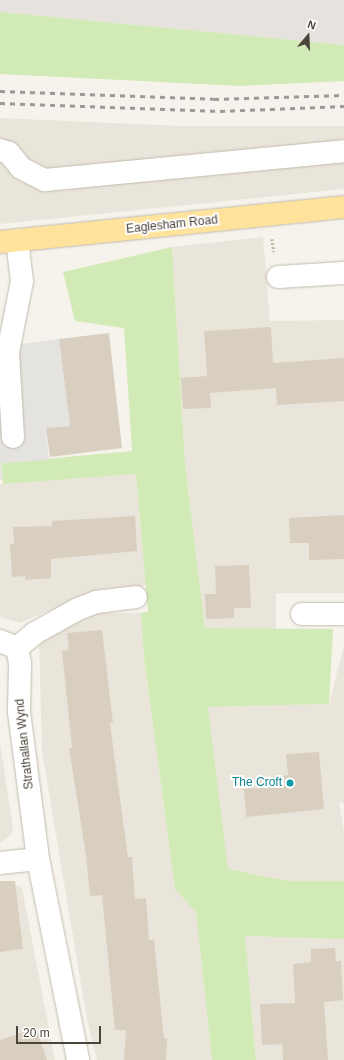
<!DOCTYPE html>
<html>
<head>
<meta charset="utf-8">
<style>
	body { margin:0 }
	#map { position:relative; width:344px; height:1060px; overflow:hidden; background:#f6f3ec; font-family:Helvetica,sans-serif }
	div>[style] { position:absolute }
	.residential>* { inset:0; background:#eae5da }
	.industrial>* { inset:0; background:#e6e2dd }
	.green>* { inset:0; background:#d2eab5 }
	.parking>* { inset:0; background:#e5e3e0 }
	.building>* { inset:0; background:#d8cfc1 }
	.path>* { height:2.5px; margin-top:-1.25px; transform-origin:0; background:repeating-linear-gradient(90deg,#c4b79f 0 2px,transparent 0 4px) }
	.roads { filter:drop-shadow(0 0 1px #c2bbae) drop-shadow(0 0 1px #c2bbae) }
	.minor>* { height:22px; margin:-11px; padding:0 11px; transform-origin:11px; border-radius:11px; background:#fff }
	.major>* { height:22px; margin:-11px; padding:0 11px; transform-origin:11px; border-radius:11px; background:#ffe39c }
	.rail>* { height:3px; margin-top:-1.5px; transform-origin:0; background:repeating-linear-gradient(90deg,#9a9a9a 0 5px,transparent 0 10px) }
	.dots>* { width:11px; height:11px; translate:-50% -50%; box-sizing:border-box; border:2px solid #fff; border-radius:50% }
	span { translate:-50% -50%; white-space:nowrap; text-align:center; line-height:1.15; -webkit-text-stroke:4px #fff; paint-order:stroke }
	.street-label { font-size:12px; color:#4b4439 }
	.culture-label { font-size:12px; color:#0d838f }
	.right { translate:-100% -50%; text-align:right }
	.north { position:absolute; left:288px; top:16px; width:40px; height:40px; -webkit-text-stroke:3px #fff; paint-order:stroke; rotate:19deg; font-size:11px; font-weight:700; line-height:16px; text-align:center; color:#4b4439 }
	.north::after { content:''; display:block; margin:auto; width:14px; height:18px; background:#4b4439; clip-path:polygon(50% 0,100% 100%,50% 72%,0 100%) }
	.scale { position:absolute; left:16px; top:1026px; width:85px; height:18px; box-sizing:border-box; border:2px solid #4b4439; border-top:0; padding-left:5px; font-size:12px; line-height:14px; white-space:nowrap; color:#4b4439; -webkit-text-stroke:3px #fff; paint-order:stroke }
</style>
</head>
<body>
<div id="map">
	<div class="residential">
		<i style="clip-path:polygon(0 118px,181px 126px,344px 126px,344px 189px,0 224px)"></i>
		<i style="clip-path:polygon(263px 237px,270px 321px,344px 320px,344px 593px,276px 593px,276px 629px,205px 628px,185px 463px,172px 247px)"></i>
		<i style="clip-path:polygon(136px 474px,146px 586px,99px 589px,20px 623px,0 617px,0 484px)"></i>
		<i style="clip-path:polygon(98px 613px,141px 613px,144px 658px,175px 889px,196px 912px,212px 1060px,97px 1060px,87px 1020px,42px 751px,39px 640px)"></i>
		<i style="clip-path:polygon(344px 646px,344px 804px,339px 802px,344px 832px,344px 881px,288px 881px,228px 869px,208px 707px,329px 704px)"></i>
		<i style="clip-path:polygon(0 743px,13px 828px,11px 835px,0 843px)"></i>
		<i style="clip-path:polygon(7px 881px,22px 888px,55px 1060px,0 1060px,0 882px)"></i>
		<i style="clip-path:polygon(245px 936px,344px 939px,344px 1060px,256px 1060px)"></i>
	</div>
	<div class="industrial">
		<i style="clip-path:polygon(0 0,344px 0,344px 45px,0 12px)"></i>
	</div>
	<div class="green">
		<i style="clip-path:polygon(0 12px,344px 45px,344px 81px,241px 86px,0 74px)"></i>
		<i style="clip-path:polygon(172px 247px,185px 463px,205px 628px,333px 629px,329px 704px,208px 707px,228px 869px,288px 881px,344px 881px,344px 939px,245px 936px,256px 1060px,212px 1060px,196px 912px,175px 889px,144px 658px,141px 613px,148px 612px,136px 474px,3px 484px,1px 463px,132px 451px,124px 328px,75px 321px,63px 272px)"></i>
	</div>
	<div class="parking">
		<i style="clip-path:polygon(59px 339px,70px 426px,46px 428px,49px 460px,1px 463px,2px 479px,0 480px,0 347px)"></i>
	</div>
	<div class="building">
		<i style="clip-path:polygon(271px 327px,273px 363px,344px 358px,344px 401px,277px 405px,276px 388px,210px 393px,211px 408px,183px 409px,181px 378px,207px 376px,204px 331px)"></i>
		<i style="clip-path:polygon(109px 333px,122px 448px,50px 457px,46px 428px,70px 426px,59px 339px)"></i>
		<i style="clip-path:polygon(344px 515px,344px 559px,309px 560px,309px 543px,290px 543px,289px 518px)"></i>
		<i style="clip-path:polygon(135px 516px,137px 551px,51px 559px,51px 578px,25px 580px,25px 576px,12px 577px,10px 544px,14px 544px,13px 527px,52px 526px,52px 521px)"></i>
		<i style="clip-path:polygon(249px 565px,251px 608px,234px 608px,234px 618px,206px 619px,205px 594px,216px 594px,215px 566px)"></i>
		<i style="clip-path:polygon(102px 630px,113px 723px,110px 723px,122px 814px,128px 857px,132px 857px,135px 899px,146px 898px,149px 940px,154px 940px,164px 1038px,167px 1039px,166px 1060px,124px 1060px,126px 1030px,115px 1030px,102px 895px,90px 896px,86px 855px,69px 748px,72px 748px,62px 651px,69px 650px,67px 633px)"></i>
		<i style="clip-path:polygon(319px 752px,324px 809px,246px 817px,244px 789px,260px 788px,259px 778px,288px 775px,286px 754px)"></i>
		<i style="clip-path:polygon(0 881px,15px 881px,23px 949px,0 952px)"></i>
		<i style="clip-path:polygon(335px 948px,336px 961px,341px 961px,343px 1000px,324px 1002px,328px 1060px,283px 1060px,282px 1044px,262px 1045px,260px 1004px,295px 1003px,293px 964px,311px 962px,311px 949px)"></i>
		<i style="clip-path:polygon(36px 1028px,47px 1060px,0 1060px,0 1040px)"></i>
	</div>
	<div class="path">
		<i style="left:272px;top:239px;width:13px;rotate:81deg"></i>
	</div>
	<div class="roads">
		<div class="minor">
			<i style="left:0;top:150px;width:9px;rotate:18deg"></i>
			<i style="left:9px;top:153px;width:19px;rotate:51deg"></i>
			<i style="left:21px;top:168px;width:27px;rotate:27deg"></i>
			<i style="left:45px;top:180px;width:300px;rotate:-5.5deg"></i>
			<i style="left:278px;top:277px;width:66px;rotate:-3.5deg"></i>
			<i style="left:13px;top:437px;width:85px;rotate:-93.4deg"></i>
			<i style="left:8px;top:352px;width:72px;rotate:-78.8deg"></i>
			<i style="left:22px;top:281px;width:41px;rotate:-97deg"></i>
			<i style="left:302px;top:614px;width:42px"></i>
			<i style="left:0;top:641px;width:18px;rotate:22deg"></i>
			<i style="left:17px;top:648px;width:16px;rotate:79deg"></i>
			<i style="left:20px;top:664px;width:48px;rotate:91.2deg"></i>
			<i style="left:19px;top:712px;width:148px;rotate:82.6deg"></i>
			<i style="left:38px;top:859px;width:205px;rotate:78.7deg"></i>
			<i style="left:17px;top:648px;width:23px;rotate:-40deg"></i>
			<i style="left:35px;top:633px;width:49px;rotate:-29.2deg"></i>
			<i style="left:78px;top:609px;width:19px;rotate:-21deg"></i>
			<i style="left:96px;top:602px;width:40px;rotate:-7.1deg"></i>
			<i style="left:0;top:863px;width:38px;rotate:-6deg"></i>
		</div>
		<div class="major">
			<i style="left:0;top:242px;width:346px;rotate:-5.8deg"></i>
		</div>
	</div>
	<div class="rail">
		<i style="left:0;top:91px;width:214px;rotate:2.1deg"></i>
		<i style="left:214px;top:99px;width:130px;rotate:-1.8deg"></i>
		<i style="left:0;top:103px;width:220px;rotate:2.1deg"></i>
		<i style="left:220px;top:111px;width:124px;rotate:-2.3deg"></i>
	</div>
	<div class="dots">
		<i style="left:290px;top:783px;background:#0f9aa8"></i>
	</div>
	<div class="street-label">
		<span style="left:172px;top:225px;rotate:-6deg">Eaglesham Road</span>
		<span style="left:25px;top:744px;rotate:-96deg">Strathallan Wynd</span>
	</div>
	<div class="culture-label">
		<span class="right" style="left:282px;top:783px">The Croft</span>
	</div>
	<div class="north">N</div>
	<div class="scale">20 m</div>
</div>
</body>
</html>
